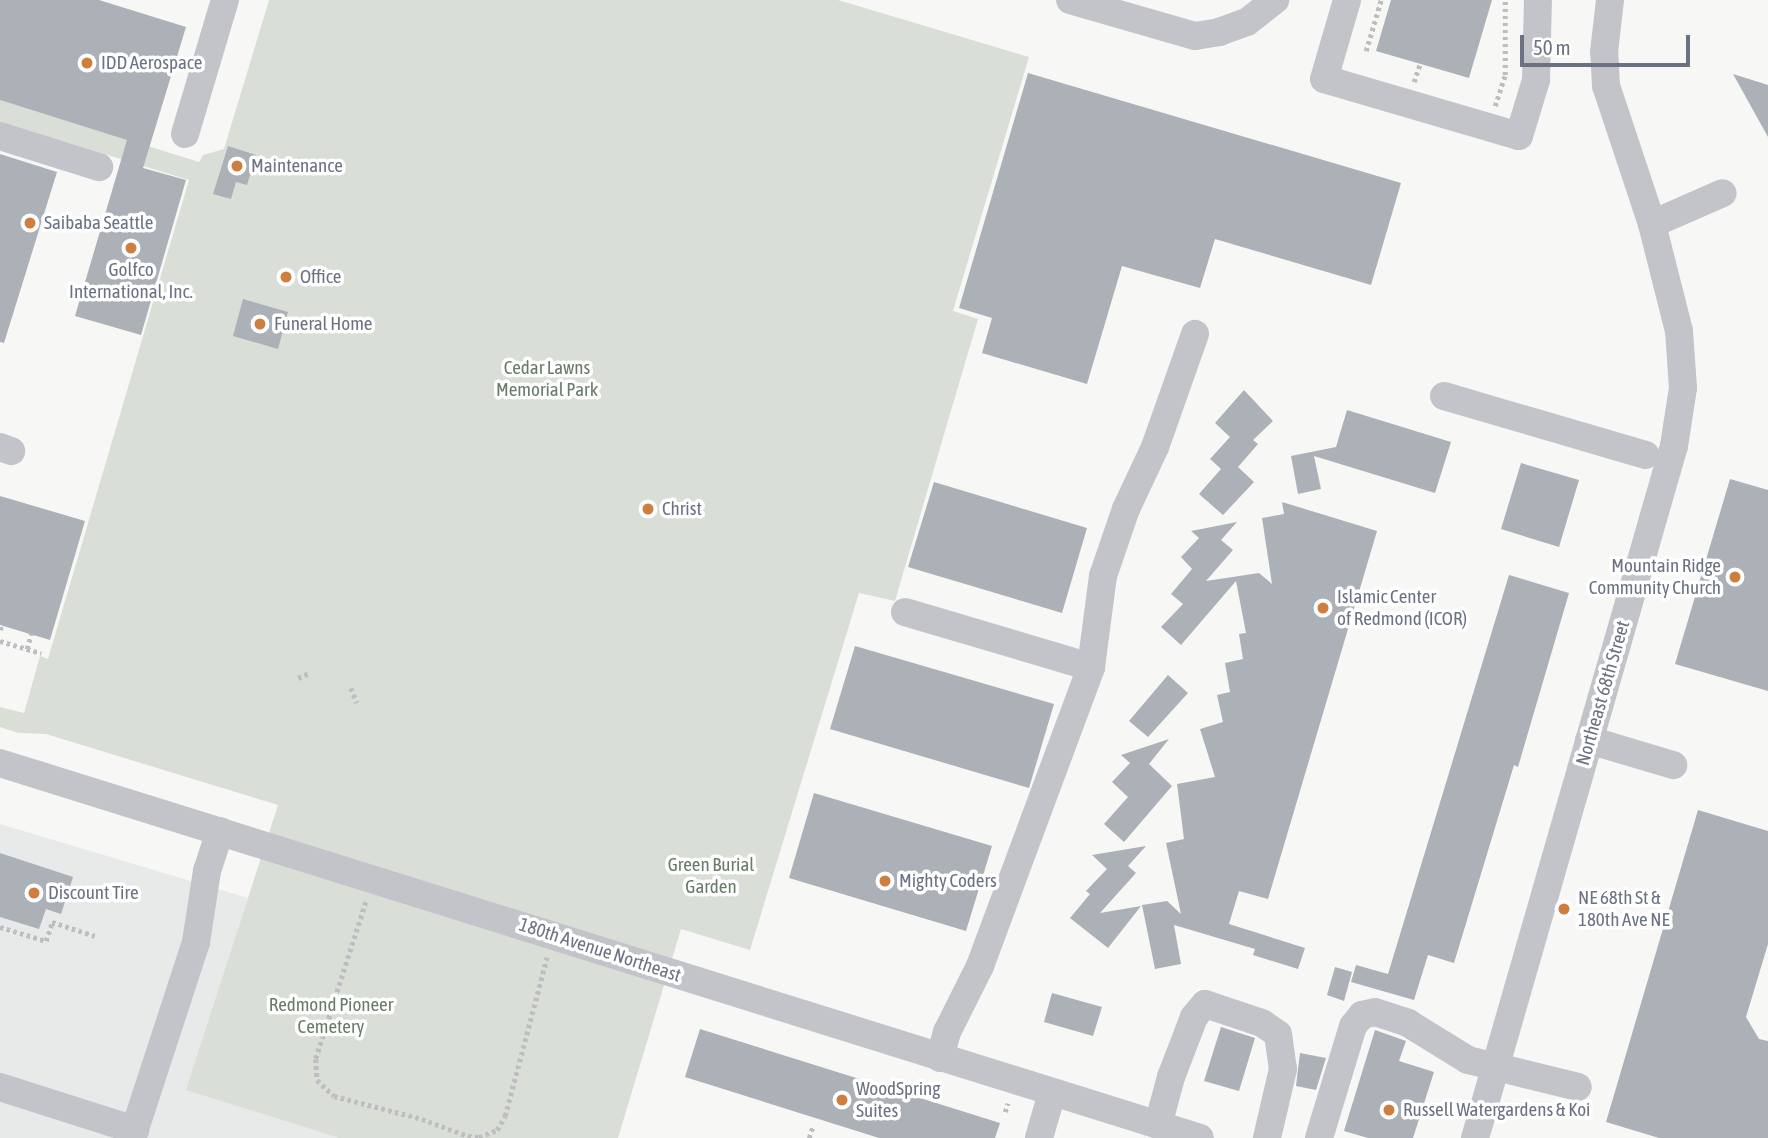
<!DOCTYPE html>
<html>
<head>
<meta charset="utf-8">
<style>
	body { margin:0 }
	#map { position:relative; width:1768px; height:1138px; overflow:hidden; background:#f7f8f6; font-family:"Asap Condensed",sans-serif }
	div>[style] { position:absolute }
	.built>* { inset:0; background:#e8e9e9 }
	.green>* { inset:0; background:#d9ded7 }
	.building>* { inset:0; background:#acb0b7 }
	.path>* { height:4.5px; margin-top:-2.25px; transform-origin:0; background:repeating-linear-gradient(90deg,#bcbec0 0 3.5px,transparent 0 7px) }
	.minor>* { height:28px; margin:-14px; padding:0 14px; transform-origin:14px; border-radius:14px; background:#c2c4c9 }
	.dots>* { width:19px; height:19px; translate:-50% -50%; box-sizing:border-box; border:4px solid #fff; border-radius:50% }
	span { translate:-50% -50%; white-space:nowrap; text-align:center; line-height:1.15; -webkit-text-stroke:7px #fff; paint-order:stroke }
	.poi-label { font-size:19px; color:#6b7383 }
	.left { translate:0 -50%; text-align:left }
	.right { translate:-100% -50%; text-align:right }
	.park-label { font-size:19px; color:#697b69 }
	.street-label { font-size:19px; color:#6b7383 }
	.scale { position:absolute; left:1520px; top:35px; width:170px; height:32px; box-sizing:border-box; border:4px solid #6b7383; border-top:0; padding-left:9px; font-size:21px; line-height:24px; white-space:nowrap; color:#6b7383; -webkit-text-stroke:5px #fff; paint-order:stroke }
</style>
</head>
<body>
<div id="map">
	<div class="built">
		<i style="clip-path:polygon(0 824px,248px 898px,187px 1090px,339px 1138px,0 1138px)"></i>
	</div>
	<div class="green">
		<i style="clip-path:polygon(269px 0,838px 0,1029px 57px,953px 311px,978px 319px,895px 601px,859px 593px,750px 950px,681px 929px,618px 1138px,339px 1138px,186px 1090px,278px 805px,46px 734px,18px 733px,0 727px,0 707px,24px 713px,40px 656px,48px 659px,189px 180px,0 122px,0 100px,199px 162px,203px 155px,224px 149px)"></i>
	</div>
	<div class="building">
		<i style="clip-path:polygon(0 0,99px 0,186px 27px,143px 168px,186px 180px,141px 335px,75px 316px,127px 140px,0 100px)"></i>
		<i style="clip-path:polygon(1391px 0,1492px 0,1469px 78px,1376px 51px)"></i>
		<i style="clip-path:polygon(1028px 73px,1401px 183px,1371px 285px,1215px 239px,1200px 288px,1122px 266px,1087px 384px,982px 353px,992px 318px,959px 308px)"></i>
		<i style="clip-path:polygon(1733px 74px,1768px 85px,1768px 137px)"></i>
		<i style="clip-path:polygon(228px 146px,256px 155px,247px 185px,236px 182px,231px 199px,213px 194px)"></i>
		<i style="clip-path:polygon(0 154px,57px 172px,4px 343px,0 342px)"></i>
		<i style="clip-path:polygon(243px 299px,288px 312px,278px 349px,233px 336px)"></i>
		<i style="clip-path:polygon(1244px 390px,1273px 421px,1253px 440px,1258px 444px,1238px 467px,1254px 482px,1223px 515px,1199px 494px,1221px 469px,1210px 459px,1230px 437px,1215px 423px)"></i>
		<i style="clip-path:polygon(1347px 410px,1451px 442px,1435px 493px,1314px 456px,1321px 489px,1298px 494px,1291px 456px,1336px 447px)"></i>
		<i style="clip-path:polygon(1521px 463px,1579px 480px,1559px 547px,1501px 529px)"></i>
		<i style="clip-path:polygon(1730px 479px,1768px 490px,1768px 691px,1675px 664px)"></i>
		<i style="clip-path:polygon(934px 482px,1087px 528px,1062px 613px,908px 567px)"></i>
		<i style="clip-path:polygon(0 496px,85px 521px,50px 640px,0 625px)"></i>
		<i style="clip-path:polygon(1282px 502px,1377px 531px,1268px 899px,1239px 891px,1229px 924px,1305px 948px,1298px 969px,1253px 955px,1255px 949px,1174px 925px,1181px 964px,1155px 969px,1142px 905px,1167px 901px,1181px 914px,1166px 843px,1184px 839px,1177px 784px,1215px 777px,1200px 729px,1223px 722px,1217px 695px,1230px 692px,1225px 663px,1243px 659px,1239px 634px,1246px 633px,1236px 581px,1181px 645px,1161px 627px,1183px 604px,1171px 594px,1192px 569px,1181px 557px,1199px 538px,1191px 531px,1237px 522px,1221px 540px,1233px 550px,1206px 581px,1259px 573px,1272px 584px,1262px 518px,1284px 514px)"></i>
		<i style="clip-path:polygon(1509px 575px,1569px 593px,1518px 767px,1514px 765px,1454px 963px,1428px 955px,1414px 1000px,1351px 982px,1356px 965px,1388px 974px)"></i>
		<i style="clip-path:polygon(855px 646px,1054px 704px,1029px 788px,830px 729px)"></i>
		<i style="clip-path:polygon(1168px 675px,1188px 693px,1148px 737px,1129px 721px)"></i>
		<i style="clip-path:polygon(1169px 739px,1149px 764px,1172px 786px,1124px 842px,1104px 824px,1128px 797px,1112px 782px,1130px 763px,1121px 755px)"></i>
		<i style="clip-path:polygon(814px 793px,992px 846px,966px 931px,789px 878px)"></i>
		<i style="clip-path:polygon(1698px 810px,1768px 831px,1768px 944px,1746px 1017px,1759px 1039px,1768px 1041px,1768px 1138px,1659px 1138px,1606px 1122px)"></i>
		<i style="clip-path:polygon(1146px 846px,1128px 866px,1136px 873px,1100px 913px,1141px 906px,1108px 948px,1070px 918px,1090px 894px,1086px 891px,1107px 869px,1092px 855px)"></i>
		<i style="clip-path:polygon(0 853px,73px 877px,61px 914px,46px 909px,39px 929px,0 917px)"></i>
		<i style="clip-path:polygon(1335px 967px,1352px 972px,1344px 1001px,1327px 995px)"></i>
		<i style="clip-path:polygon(1052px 993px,1102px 1007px,1093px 1036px,1044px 1022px)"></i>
		<i style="clip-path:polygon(1221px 1027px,1255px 1038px,1239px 1091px,1204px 1081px)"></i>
		<i style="clip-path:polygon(700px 1029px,1000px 1123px,995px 1138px,879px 1138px,685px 1077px)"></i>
		<i style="clip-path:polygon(1375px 1030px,1406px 1041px,1399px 1061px,1434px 1072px,1413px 1138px,1368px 1138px,1344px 1131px)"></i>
		<i style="clip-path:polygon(1300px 1053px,1326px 1058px,1316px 1090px,1296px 1086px)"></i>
	</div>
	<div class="path">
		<i style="left:1366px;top:51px;width:53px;rotate:-73.6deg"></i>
		<i style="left:1414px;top:82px;width:19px;rotate:-72deg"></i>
		<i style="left:1495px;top:106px;width:33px;rotate:-72deg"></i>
		<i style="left:1505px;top:75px;width:75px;rotate:-90deg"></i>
		<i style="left:0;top:630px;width:4px;rotate:-76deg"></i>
		<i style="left:0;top:641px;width:43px;rotate:16.3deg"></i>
		<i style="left:27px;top:649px;width:16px;rotate:-75deg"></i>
		<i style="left:298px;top:678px;width:12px;rotate:-24deg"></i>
		<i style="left:351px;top:688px;width:16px;rotate:68deg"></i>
		<i style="left:366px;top:902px;width:165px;rotate:107.7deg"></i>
		<i style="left:316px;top:1059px;width:21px;rotate:87deg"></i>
		<i style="left:317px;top:1080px;width:23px;rotate:43deg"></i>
		<i style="left:334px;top:1096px;width:91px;rotate:14.6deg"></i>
		<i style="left:422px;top:1119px;width:49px;rotate:20.3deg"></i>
		<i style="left:468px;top:1136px;width:11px;rotate:5deg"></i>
		<i style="left:479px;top:1137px;width:19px;rotate:-21deg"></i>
		<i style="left:497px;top:1130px;width:16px;rotate:-60deg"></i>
		<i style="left:505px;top:1116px;width:164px;rotate:-75.2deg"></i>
		<i style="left:0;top:927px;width:48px;rotate:16.9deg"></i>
		<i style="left:46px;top:941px;width:20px;rotate:-72deg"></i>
		<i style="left:52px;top:922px;width:45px;rotate:18deg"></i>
		<i style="left:1005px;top:1112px;width:9px;rotate:-72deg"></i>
		<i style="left:809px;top:1138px;width:13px;rotate:-72deg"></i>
	</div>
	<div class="minor">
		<i style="left:1070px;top:0;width:130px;rotate:16.1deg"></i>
		<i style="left:1195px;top:36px;width:24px;rotate:-9deg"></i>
		<i style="left:1219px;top:32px;width:30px;rotate:-20deg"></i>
		<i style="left:1247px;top:22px;width:36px;rotate:-38deg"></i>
		<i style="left:1347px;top:0;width:82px;rotate:106.2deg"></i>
		<i style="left:1324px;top:79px;width:203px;rotate:16.3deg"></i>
		<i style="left:1519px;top:136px;width:59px;rotate:-73.1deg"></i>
		<i style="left:1536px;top:80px;width:80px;rotate:-88.6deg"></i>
		<i style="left:185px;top:134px;width:140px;rotate:-73.4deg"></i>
		<i style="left:0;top:136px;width:104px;rotate:17.4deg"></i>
		<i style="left:1652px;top:224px;width:77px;rotate:-23.6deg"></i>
		<i style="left:1444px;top:396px;width:210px;rotate:16.3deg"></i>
		<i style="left:0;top:447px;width:12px;rotate:20deg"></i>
		<i style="left:905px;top:612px;width:194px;rotate:16.5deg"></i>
		<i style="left:1589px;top:740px;width:88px;rotate:16.6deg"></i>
		<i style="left:0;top:763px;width:1257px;rotate:17.35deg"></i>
		<i style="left:940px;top:1058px;width:27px;rotate:-75deg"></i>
		<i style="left:947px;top:1032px;width:74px;rotate:-63.4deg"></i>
		<i style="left:980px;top:966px;width:319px;rotate:-69.6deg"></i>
		<i style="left:1091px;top:667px;width:92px;rotate:-82.5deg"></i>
		<i style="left:1103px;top:576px;width:71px;rotate:-71.1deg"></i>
		<i style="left:1126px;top:509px;width:68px;rotate:-64.9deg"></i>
		<i style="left:1155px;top:447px;width:120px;rotate:-70.5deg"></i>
		<i style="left:0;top:1087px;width:142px;rotate:17.7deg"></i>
		<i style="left:1158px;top:1125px;width:50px;rotate:-74.8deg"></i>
		<i style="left:1171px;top:1077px;width:64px;rotate:-69deg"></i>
		<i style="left:1194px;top:1017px;width:17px;rotate:-50deg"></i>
		<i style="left:1205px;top:1004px;width:60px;rotate:18.4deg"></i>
		<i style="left:1262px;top:1023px;width:19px;rotate:35deg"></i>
		<i style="left:1278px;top:1034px;width:35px;rotate:82deg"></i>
		<i style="left:1283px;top:1069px;width:71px;rotate:103.1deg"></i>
		<i style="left:132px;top:1138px;width:206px;rotate:-71.9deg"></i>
		<i style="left:196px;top:942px;width:72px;rotate:-81.2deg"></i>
		<i style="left:207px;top:871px;width:42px;rotate:-72deg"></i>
		<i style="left:1039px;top:1138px;width:47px;rotate:-73.9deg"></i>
		<i style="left:1319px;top:1138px;width:117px;rotate:-73.1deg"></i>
		<i style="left:1353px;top:1026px;width:14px;rotate:-51deg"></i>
		<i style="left:1362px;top:1015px;width:13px;rotate:-13deg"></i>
		<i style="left:1375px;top:1012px;width:35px;rotate:18deg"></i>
		<i style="left:1408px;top:1023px;width:70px;rotate:31.7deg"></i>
		<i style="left:1468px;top:1060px;width:113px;rotate:13.8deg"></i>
		<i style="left:1475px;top:1138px;width:720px;rotate:-73.96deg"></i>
		<i style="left:1674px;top:446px;width:59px;rotate:-81.2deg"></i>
		<i style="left:1683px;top:388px;width:57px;rotate:-94deg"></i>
		<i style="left:1679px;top:331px;width:110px;rotate:-104.2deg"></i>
		<i style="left:1652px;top:224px;width:145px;rotate:-108.4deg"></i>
		<i style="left:1606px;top:86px;width:34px;rotate:-93deg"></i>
		<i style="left:1604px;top:52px;width:52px;rotate:-83.4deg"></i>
	</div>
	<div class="dots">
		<i style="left:87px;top:63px;background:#ce7f40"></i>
		<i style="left:237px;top:166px;background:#ce7f40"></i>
		<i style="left:30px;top:223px;background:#ce7f40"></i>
		<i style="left:131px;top:248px;background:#ce7f40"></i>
		<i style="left:286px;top:277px;background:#ce7f40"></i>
		<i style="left:260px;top:324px;background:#ce7f40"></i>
		<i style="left:648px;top:509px;background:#ce7f40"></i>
		<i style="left:1735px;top:577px;background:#ce7f40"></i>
		<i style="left:1323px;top:608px;background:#ce7f40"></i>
		<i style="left:885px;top:881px;background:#ce7f40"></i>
		<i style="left:34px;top:893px;background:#ce7f40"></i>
		<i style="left:1564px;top:909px;background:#ce7f40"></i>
		<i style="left:842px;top:1100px;background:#ce7f40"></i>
		<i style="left:1389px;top:1110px;background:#ce7f40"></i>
	</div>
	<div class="poi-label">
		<span class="left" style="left:101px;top:63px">IDD Aerospace</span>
		<span class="left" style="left:251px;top:166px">Maintenance</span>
		<span class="left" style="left:44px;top:223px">Saibaba Seattle</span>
		<span style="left:131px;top:281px">Golfco<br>International, Inc.</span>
		<span class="left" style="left:300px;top:277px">Office</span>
		<span class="left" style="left:274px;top:324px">Funeral Home</span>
		<span class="left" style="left:662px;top:509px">Christ</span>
		<span class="right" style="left:1721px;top:577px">Mountain Ridge<br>Community Church</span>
		<span class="left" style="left:1337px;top:608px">Islamic Center<br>of Redmond (ICOR)</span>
		<span class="left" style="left:899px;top:881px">Mighty Coders</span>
		<span class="left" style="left:48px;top:893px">Discount Tire</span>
		<span class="left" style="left:1578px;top:909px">NE 68th St &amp;<br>180th Ave NE</span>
		<span class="left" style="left:856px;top:1100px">WoodSpring<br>Suites</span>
		<span class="left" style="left:1403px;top:1110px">Russell Watergardens &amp; Koi</span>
	</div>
	<div class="park-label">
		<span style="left:547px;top:379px">Cedar Lawns<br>Memorial Park</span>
		<span style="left:711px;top:876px">Green Burial<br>Garden</span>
		<span style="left:331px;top:1016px">Redmond Pioneer<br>Cemetery</span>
	</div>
	<div class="street-label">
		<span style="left:1603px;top:693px;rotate:-74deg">Northeast 68th Street</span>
		<span style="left:600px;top:950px;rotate:18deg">180th Avenue Northeast</span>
	</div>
	<div class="scale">50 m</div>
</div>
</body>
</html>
